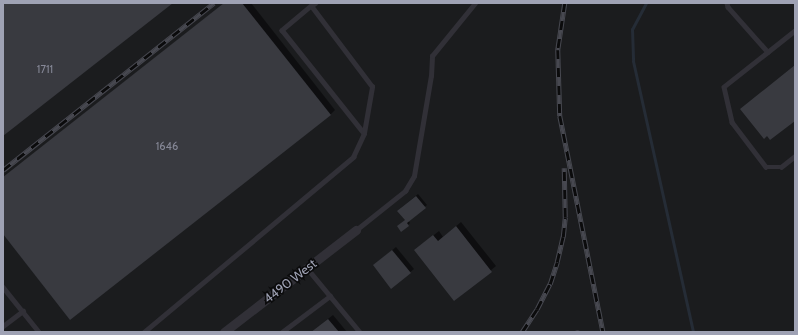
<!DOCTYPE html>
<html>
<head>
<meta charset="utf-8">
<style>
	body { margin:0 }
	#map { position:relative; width:798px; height:335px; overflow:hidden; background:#101011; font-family:Cabin,sans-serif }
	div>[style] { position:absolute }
	.built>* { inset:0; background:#1b1c1e }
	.shadow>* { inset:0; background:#0007 }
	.stream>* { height:3px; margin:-1.5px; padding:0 1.5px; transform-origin:1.5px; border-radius:1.5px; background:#252c36 }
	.building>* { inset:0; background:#393a40 }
	.service>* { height:4.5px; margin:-2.25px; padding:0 2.25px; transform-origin:2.25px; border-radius:2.25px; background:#313037 }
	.minor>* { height:9px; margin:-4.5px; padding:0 4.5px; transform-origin:4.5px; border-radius:4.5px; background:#313037 }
	.rail>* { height:4.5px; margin-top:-2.25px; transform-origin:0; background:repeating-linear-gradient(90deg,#0b0b0c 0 9px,#474850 0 18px); box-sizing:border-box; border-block:1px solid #474850 }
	span { translate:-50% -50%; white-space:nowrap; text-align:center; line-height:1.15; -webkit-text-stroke:3.5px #0b0b0c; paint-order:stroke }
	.number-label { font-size:11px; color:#868897 }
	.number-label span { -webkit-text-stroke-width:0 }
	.street-label { font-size:13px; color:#9fa2b4 }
	.frame { position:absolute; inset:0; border:4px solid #9fa2b4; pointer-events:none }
</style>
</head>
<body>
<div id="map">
	<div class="built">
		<i style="clip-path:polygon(3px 3px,795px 3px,795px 332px,3px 332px)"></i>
	</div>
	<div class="shadow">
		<i style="clip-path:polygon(225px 3px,251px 3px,335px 110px,330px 115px,3px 233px,3px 177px)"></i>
		<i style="clip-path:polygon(418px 194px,427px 205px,408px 220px,410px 223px,401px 231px,406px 219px,401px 208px)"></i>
		<i style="clip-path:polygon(461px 222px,496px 266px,455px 300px,420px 246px,439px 231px,443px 237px)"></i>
		<i style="clip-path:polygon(396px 247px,414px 269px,392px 287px,378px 262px)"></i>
		<i style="clip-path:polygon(333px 315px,347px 332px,311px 332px)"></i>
	</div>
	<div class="stream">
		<i style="left:646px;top:3px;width:30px;rotate:118deg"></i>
		<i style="left:632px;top:29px;width:32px;rotate:88deg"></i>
		<i style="left:633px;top:61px;width:278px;rotate:77.5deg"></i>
	</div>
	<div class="building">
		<i style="clip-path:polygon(3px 3px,173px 3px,3px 136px)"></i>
		<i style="clip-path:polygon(224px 3px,242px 3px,331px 115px,70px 320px,3px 234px,3px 177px)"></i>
		<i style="clip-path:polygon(795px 65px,795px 121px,770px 140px,767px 136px,764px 139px,740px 109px)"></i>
		<i style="clip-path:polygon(416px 196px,426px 208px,407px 223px,409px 226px,401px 232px,397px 226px,405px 220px,397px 211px)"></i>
		<i style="clip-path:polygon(456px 226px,492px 272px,454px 301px,414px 250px,433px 235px,438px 241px)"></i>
		<i style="clip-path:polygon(392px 250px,411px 273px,391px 289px,373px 265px)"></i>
		<i style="clip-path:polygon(328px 319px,339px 332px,311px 332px)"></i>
	</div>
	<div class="service">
		<i style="left:727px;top:3px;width:4px;rotate:76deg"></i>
		<i style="left:728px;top:7px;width:60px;rotate:48.4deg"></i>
		<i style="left:311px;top:6px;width:38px;rotate:140deg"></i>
		<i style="left:282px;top:30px;width:132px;rotate:51.5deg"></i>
		<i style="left:795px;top:31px;width:90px;rotate:141.7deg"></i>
		<i style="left:724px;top:87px;width:36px;rotate:77deg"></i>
		<i style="left:732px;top:122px;width:56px;rotate:52.9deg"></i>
		<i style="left:766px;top:167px;width:15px"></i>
		<i style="left:781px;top:167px;width:18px;rotate:-38deg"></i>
		<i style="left:356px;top:230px;width:63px;rotate:-38.5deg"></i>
		<i style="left:405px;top:191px;width:17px;rotate:-59deg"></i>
		<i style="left:414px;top:176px;width:101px;rotate:-80.4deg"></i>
		<i style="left:431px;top:76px;width:20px;rotate:-87deg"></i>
		<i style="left:432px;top:56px;width:68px;rotate:-50.9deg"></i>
		<i style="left:307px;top:268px;width:83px;rotate:50.4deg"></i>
		<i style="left:3px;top:287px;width:58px;rotate:51.3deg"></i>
		<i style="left:3px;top:326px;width:25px;rotate:-37deg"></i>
		<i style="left:144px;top:332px;width:273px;rotate:-39.9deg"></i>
		<i style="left:353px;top:157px;width:26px;rotate:-65deg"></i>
		<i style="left:364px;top:133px;width:47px;rotate:-80.1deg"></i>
		<i style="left:372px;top:87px;width:101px;rotate:-127deg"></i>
		<i style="left:311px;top:6px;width:5px;rotate:-37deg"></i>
		<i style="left:282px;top:332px;width:60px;rotate:-36.9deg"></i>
		<i style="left:577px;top:332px;width:1px"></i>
	</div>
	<div class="minor">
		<i style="left:224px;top:332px;width:167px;rotate:-37.7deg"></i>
	</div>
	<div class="rail">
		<i style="left:565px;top:3px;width:48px;rotate:98.5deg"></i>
		<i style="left:558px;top:50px;width:66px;rotate:88.3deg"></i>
		<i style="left:560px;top:116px;width:220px;rotate:78.7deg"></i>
		<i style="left:3px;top:170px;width:269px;rotate:-38.4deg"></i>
		<i style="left:522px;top:332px;width:27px;rotate:-57deg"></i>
		<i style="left:537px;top:309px;width:28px;rotate:-63deg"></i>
		<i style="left:550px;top:284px;width:23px;rotate:-72deg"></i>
		<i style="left:557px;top:262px;width:26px;rotate:-77deg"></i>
		<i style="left:563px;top:237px;width:20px;rotate:-84deg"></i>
		<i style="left:565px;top:217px;width:49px;rotate:-91.2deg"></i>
	</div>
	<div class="number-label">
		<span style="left:45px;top:69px">1711</span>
		<span style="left:167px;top:146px">1646</span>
	</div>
	<div class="street-label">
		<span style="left:290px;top:281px;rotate:-38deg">4490 West</span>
	</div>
	<div class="frame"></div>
</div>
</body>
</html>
